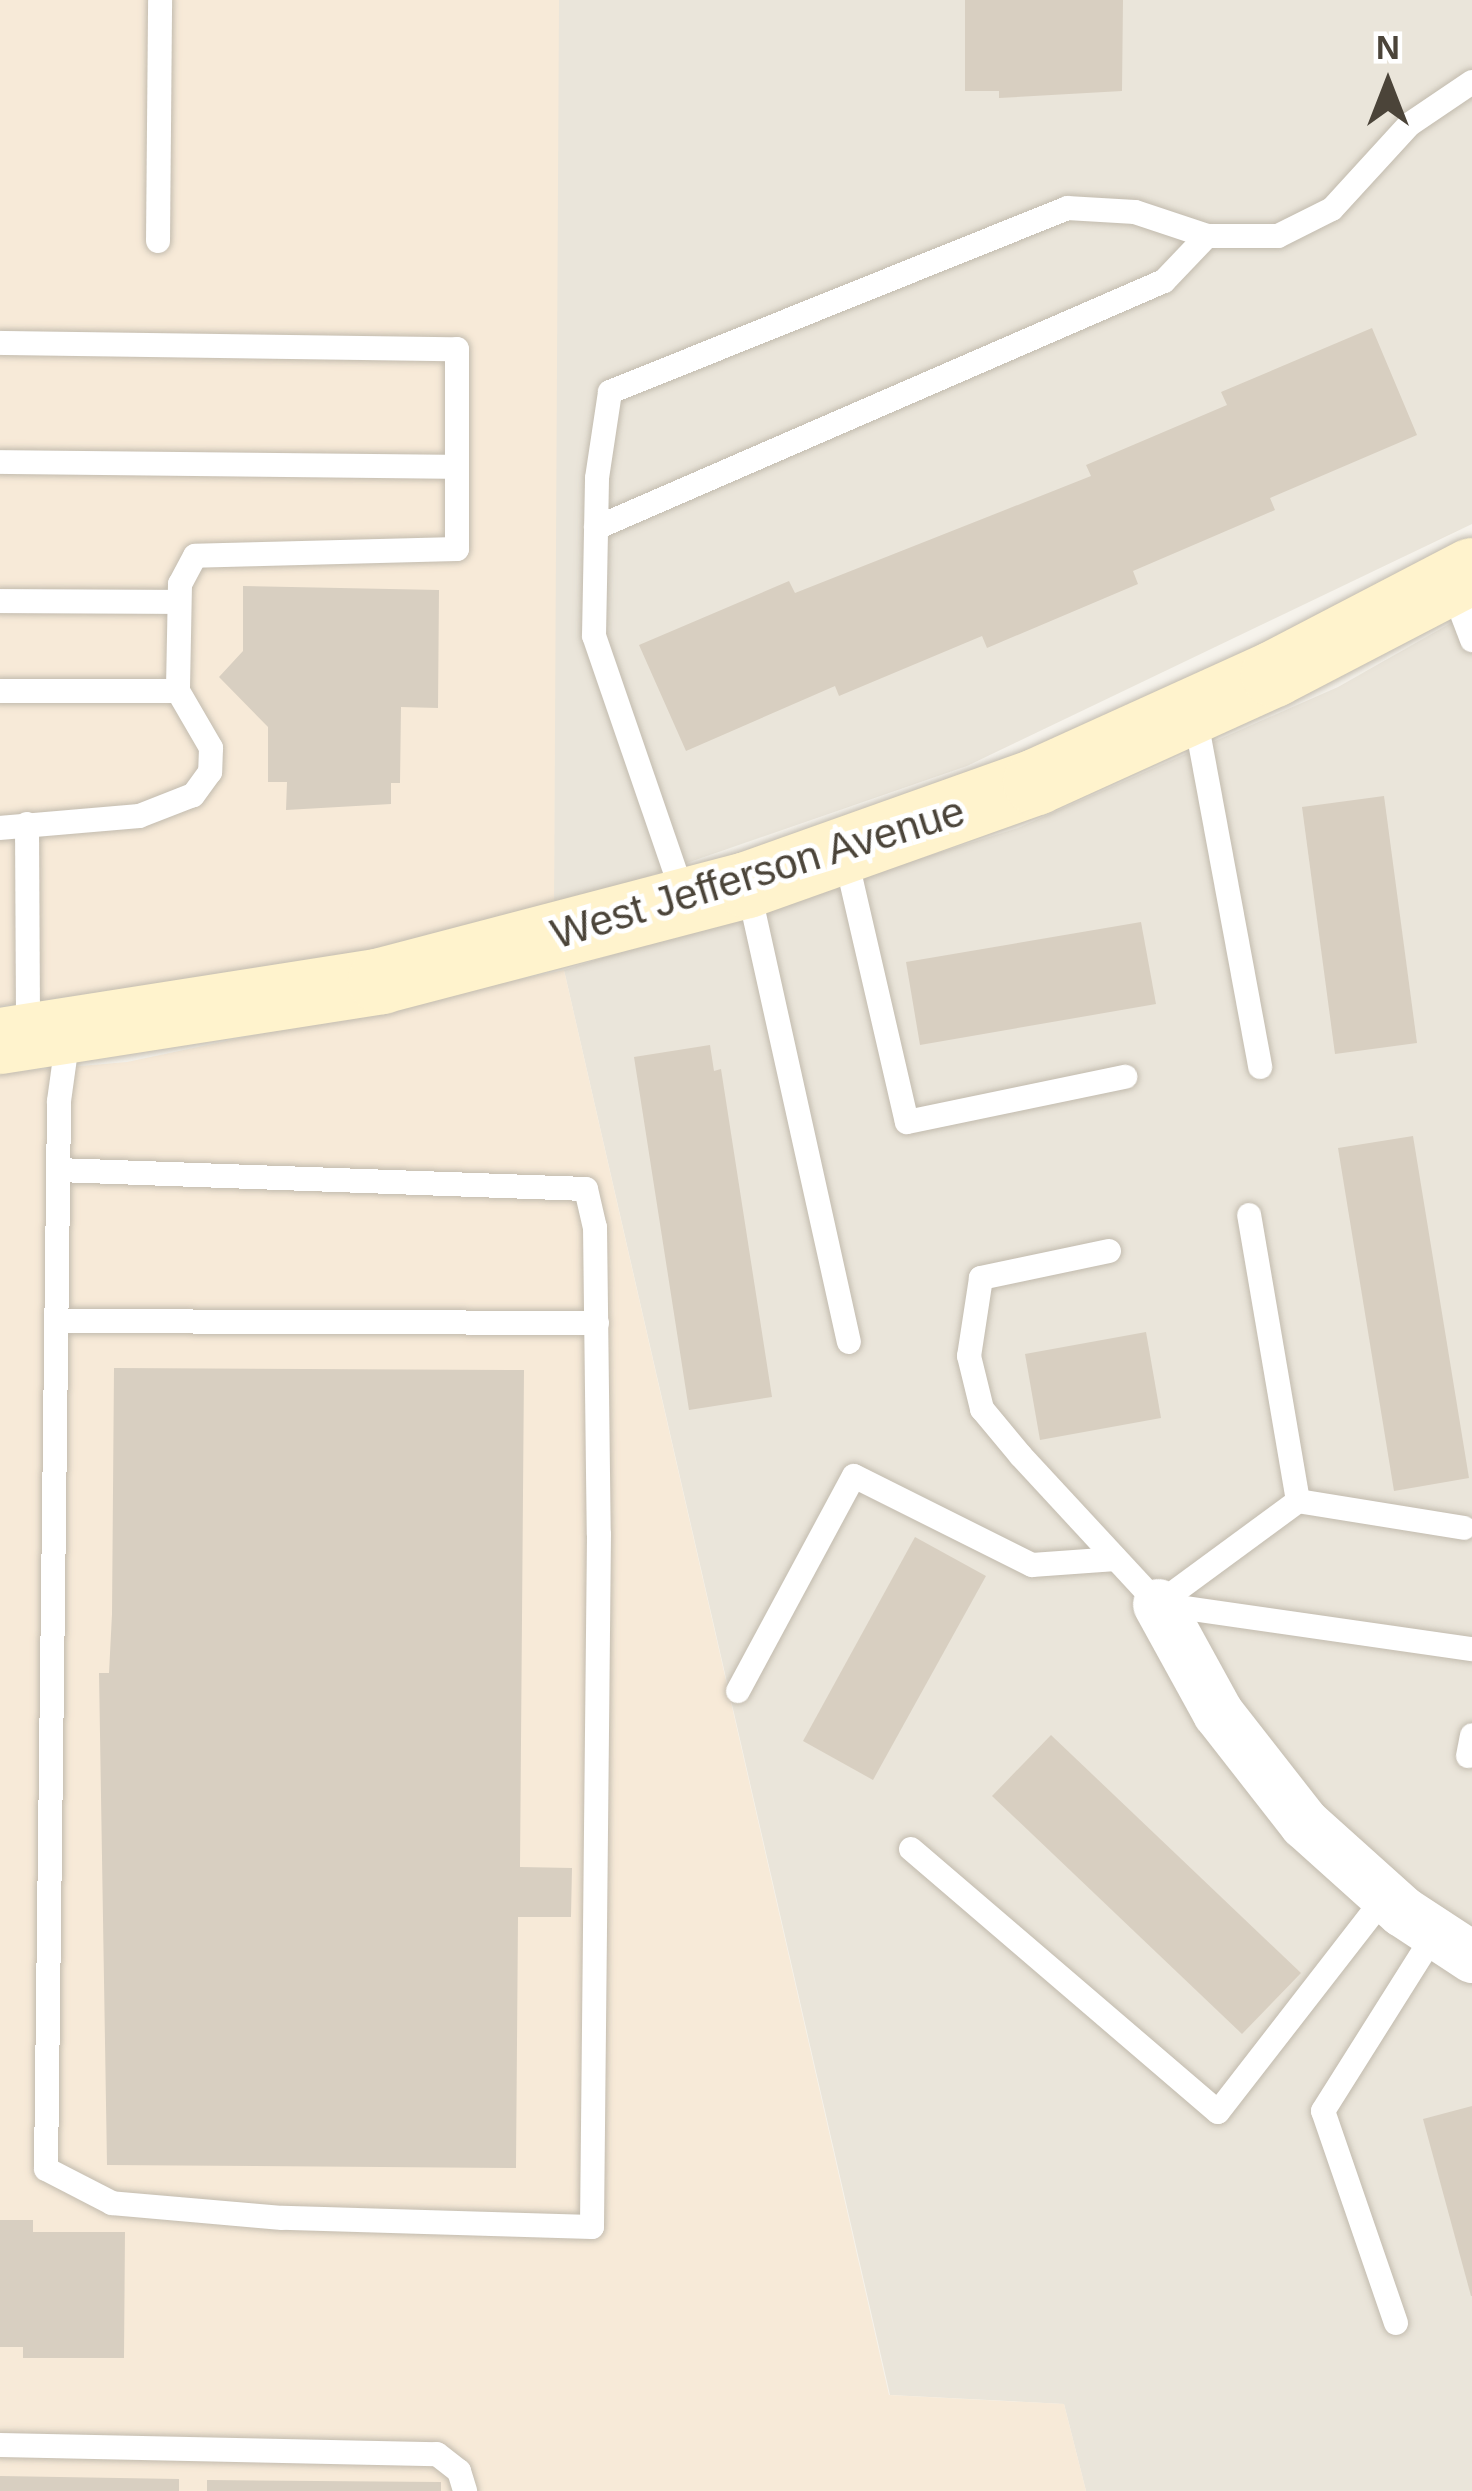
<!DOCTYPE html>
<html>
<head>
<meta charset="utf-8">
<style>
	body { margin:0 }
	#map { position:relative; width:1472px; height:2491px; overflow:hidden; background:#f6f3ec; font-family:Arial,sans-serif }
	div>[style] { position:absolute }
	.residential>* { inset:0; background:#eae5da }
	.commercial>* { inset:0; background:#f7ead8 }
	.building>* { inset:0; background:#d8cfc1 }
	.roads { filter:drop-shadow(0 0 3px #c2bbae) drop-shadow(0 0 3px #c2bbae) }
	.lane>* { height:24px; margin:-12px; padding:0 12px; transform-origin:12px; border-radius:12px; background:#fff }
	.street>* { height:51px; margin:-25.5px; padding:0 25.5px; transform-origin:25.5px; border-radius:25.5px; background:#fff }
	.secondary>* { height:66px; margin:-33px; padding:0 33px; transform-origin:33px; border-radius:33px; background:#fff3cd }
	span { translate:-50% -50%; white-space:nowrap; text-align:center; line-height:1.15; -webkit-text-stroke:10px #fff; paint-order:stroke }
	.street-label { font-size:42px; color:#4b4439 }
	.north { position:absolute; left:1328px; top:24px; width:120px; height:120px; -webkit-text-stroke:9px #fff; paint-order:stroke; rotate:0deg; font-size:33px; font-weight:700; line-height:48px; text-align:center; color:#4b4439 }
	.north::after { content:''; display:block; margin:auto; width:42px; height:54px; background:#4b4439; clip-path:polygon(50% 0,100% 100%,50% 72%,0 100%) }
</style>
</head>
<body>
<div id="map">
	<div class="residential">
		<i style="clip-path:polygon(555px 0,1472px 0,1472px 524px,967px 766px,554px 909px)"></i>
		<i style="clip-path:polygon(1472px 611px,1472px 2491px,1086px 2491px,1064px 2404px,890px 2395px,564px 970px,1018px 828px,1338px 687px)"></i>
	</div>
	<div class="commercial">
		<i style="clip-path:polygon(0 0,559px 0,554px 909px,379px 954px,0 1006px)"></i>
		<i style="clip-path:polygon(564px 970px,889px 2395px,1064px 2404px,1086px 2491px,0 2491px,0 1073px,127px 1062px)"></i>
	</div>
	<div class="building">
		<i style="clip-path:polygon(965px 0,1123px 0,1122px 91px,999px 98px,999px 91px,965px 91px)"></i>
		<i style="clip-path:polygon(1372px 328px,1417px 435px,1270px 498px,1275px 510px,1133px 571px,1138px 584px,987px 648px,982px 636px,839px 696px,835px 686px,686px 751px,639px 645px,789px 581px,795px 593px,1091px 476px,1086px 465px,1227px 405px,1221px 392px)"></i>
		<i style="clip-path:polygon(243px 586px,439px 590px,438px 708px,401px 707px,400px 783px,391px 783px,391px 804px,286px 810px,287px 782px,268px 782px,268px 727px,219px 677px,243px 651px)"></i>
		<i style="clip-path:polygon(1384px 796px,1417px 1043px,1335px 1054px,1302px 807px)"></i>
		<i style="clip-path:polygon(1141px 922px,1156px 1004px,920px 1045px,906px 962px)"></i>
		<i style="clip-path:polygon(710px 1045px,714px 1071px,721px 1069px,772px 1397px,689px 1410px,634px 1057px)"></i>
		<i style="clip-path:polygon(1413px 1136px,1469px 1478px,1394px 1491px,1338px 1148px)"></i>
		<i style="clip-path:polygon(1146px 1332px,1161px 1418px,1040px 1440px,1025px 1354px)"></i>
		<i style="clip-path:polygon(114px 1368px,524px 1370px,520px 1867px,572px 1868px,571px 1917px,518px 1917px,516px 2168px,107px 2165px,99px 1673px,109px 1673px,112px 1614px)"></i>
		<i style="clip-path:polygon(915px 1537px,986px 1576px,873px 1780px,803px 1741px)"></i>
		<i style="clip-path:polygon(1051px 1735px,1301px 1973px,1242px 2034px,992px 1796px)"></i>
		<i style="clip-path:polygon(1472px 2106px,1472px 2296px,1471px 2296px,1423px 2119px)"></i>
		<i style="clip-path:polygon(0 2220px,33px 2220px,33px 2232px,125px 2232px,124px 2358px,23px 2358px,23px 2347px,0 2347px)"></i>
		<i style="clip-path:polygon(0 2476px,179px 2479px,179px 2491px,0 2491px)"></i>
		<i style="clip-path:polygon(207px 2480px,441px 2482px,441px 2491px,207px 2491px)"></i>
	</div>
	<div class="roads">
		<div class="lane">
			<i style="left:158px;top:241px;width:241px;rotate:-89.5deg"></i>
			<i style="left:0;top:343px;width:457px;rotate:0.8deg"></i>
			<i style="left:457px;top:349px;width:200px;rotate:90deg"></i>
			<i style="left:457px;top:549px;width:262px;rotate:178.5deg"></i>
			<i style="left:195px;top:556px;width:32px;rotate:118deg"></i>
			<i style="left:180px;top:584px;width:107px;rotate:91.1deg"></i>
			<i style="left:178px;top:691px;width:66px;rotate:59.9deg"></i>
			<i style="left:211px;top:748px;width:24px;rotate:92deg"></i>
			<i style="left:210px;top:772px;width:29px;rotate:126deg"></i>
			<i style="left:193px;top:795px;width:58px;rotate:158.7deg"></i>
			<i style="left:139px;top:816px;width:140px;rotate:175.1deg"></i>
			<i style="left:0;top:462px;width:457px;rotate:0.6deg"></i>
			<i style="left:596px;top:528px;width:619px;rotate:-23.5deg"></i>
			<i style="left:1164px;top:281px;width:62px;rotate:-46.3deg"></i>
			<i style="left:1451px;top:585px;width:59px;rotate:69.1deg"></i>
			<i style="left:0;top:601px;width:179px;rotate:0.3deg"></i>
			<i style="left:0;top:691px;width:178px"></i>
			<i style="left:1195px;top:715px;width:358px;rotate:79.5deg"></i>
			<i style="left:27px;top:824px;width:208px;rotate:89.7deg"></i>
			<i style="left:845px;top:854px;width:275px;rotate:77deg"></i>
			<i style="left:907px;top:1122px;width:223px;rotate:-11.7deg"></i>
			<i style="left:748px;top:887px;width:466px;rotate:77.5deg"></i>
			<i style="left:685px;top:900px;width:279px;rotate:-109deg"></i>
			<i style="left:594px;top:636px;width:158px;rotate:-88.9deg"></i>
			<i style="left:597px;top:478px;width:87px;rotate:-81.4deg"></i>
			<i style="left:610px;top:392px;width:493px;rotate:-21.9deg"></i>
			<i style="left:1067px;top:208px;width:68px;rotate:3.4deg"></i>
			<i style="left:1135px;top:212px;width:76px;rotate:18.4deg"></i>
			<i style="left:1207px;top:236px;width:71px"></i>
			<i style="left:1278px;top:236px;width:60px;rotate:-26.6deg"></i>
			<i style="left:1332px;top:209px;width:115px;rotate:-47.5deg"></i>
			<i style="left:1410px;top:124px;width:75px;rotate:-34.1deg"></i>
			<i style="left:58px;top:1170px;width:528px;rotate:2.06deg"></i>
			<i style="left:586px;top:1189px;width:39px;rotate:77deg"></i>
			<i style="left:595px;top:1227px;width:307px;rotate:89.3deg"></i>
			<i style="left:599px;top:1534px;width:693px;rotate:90.58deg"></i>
			<i style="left:592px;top:2227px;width:310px;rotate:-178.3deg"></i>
			<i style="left:282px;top:2218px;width:171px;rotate:-175deg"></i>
			<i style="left:112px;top:2203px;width:74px;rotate:-152.7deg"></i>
			<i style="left:46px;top:2169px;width:1068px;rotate:-89.3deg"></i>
			<i style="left:59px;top:1101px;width:66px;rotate:-82.1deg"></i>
			<i style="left:1109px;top:1251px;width:131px;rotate:168.1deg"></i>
			<i style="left:981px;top:1278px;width:79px;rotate:98.7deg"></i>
			<i style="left:969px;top:1356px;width:55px;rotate:76.2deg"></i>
			<i style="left:982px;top:1409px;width:61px;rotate:50.3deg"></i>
			<i style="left:1021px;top:1456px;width:202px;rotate:47.2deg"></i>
			<i style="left:1158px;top:1604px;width:317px;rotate:8.2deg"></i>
			<i style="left:56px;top:1321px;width:541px;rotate:0.21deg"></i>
			<i style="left:1298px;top:1501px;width:168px;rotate:9.2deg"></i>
			<i style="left:1158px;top:1604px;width:174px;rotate:-36.3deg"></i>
			<i style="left:1298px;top:1501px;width:290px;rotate:-99.7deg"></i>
			<i style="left:738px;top:1691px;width:244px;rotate:-61.7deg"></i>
			<i style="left:854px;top:1476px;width:199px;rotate:26.6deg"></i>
			<i style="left:1032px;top:1565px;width:84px;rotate:-4.1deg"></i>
			<i style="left:1468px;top:1756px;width:21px;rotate:-79deg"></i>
			<i style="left:911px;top:1849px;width:404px;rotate:40.6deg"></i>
			<i style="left:1218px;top:2112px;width:272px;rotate:-52.2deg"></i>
			<i style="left:1396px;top:2323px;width:224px;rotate:-109deg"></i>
			<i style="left:1323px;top:2111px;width:210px;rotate:-57.8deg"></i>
			<i style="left:0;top:2445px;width:437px;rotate:1.2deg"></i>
			<i style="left:437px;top:2454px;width:28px;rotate:38deg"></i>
			<i style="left:459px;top:2471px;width:21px;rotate:73deg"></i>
		</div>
		<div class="street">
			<i style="left:1158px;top:1604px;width:124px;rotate:61.2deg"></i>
			<i style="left:1218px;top:1713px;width:140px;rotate:52deg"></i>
			<i style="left:1304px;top:1823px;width:132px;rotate:41.9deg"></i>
			<i style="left:1402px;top:1911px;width:84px;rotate:33.3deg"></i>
		</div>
		<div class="secondary">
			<i style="left:0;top:1041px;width:386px;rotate:-8.9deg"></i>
			<i style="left:381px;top:981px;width:378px;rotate:-14.7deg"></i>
			<i style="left:747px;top:885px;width:307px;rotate:-19.6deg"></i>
			<i style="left:1036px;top:782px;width:261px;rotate:-24.4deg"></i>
			<i style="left:1274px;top:674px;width:223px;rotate:-27.5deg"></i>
		</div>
	</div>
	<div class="street-label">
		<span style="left:758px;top:873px;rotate:-17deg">West Jefferson Avenue</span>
	</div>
	<div class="north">N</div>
</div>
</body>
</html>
